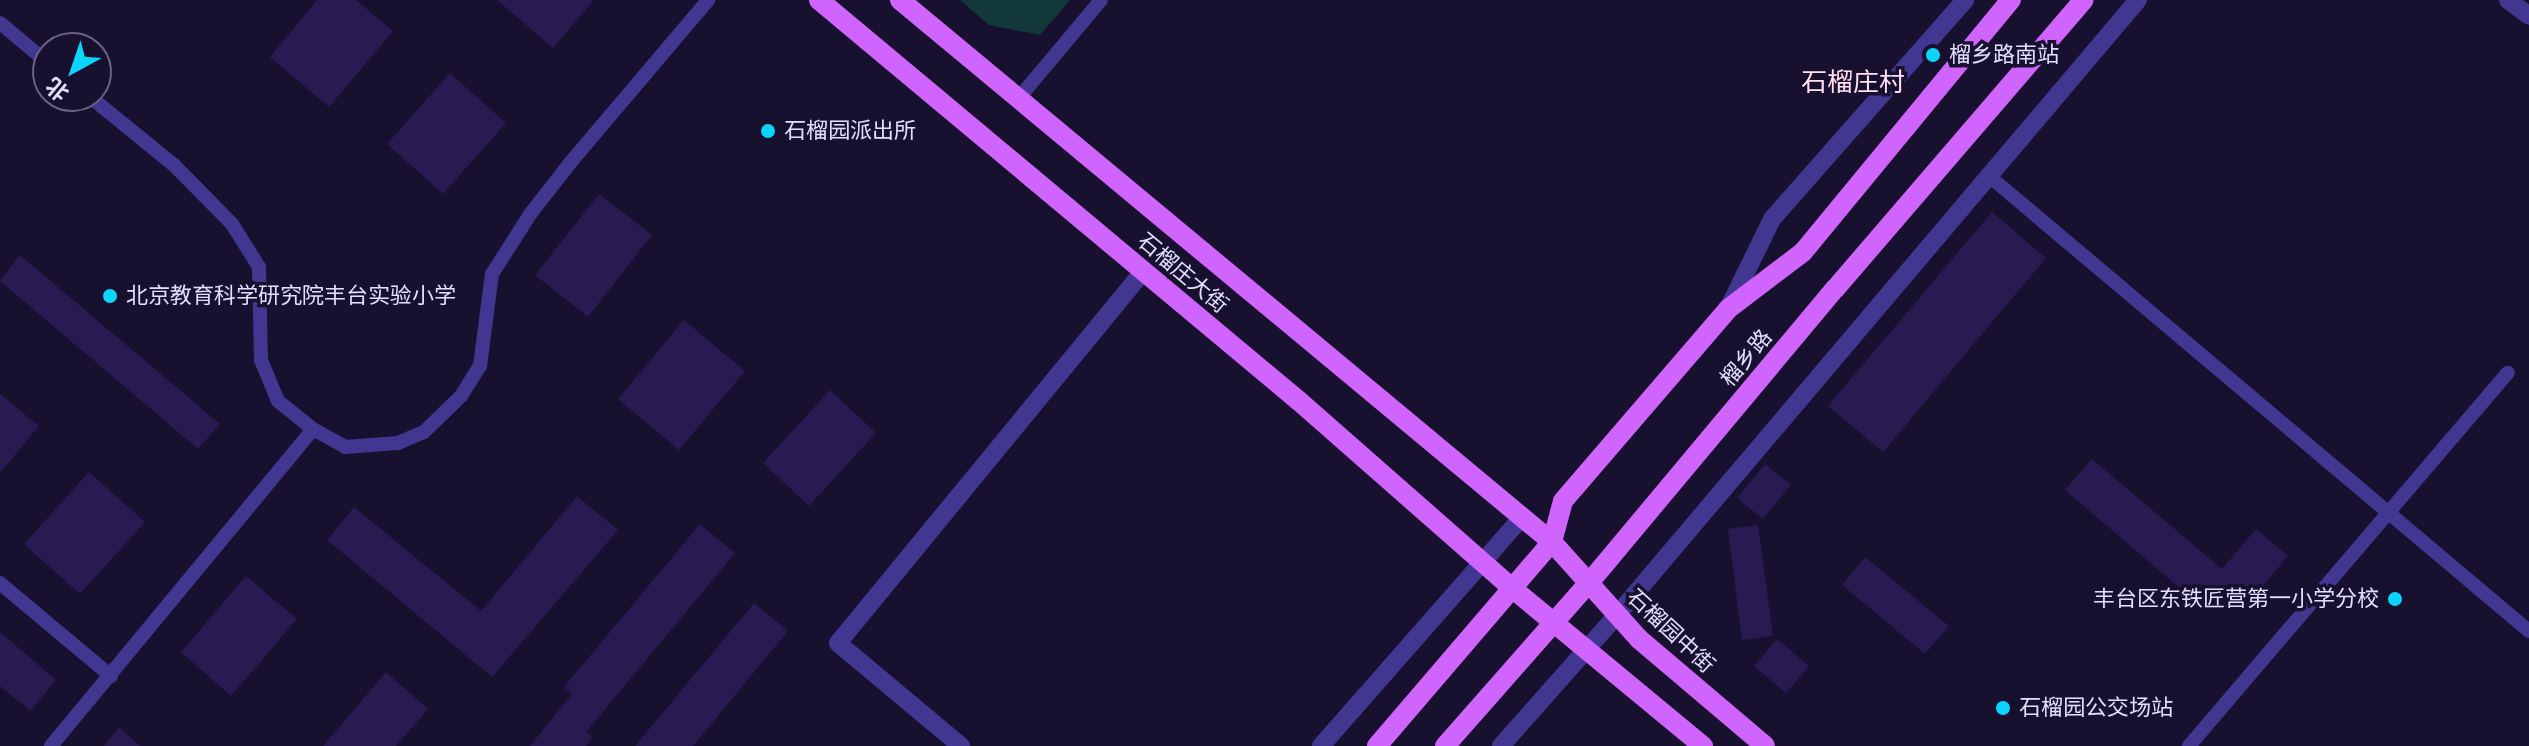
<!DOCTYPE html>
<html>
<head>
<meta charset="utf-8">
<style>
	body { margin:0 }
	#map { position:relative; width:2529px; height:746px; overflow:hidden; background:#17102f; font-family:Roboto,"Noto Sans SC",sans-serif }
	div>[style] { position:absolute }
	.green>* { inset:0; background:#123839 }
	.building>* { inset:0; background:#291a51 }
	.minor>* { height:14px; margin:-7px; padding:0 7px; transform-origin:7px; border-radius:7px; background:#413791 }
	.tertiary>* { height:18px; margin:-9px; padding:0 9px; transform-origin:9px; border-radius:9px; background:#413791 }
	.primary>* { height:20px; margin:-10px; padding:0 10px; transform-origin:10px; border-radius:10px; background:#d064ff }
	.dots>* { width:22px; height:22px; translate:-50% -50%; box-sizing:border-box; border:4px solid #17102f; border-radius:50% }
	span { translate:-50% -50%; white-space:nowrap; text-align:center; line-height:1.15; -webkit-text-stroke:7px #17102f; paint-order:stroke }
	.poi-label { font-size:22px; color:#e3ddff }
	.left { translate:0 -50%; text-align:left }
	.right { translate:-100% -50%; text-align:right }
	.street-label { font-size:22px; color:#e3ddff }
	.quarter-label { font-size:26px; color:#ffdff1 }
	.north { position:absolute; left:32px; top:32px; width:80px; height:80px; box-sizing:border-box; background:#17102f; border:2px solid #696282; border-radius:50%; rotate:220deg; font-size:22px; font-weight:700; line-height:32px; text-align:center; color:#e3ddff }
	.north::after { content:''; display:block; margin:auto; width:28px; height:36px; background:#09d5ff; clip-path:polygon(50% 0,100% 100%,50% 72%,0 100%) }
</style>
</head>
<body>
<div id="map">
	<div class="green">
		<i style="clip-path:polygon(960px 0,1070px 0,1040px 35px,989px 25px)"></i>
	</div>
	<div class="building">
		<i style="clip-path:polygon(317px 0,356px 0,393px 31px,329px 107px,270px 57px)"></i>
		<i style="clip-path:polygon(497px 0,594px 0,553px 48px)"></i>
		<i style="clip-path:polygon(450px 73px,506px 123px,443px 194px,387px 144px)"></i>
		<i style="clip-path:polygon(599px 194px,652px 235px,588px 317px,535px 275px)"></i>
		<i style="clip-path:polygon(1992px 212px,2046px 258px,1883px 452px,1828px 406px)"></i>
		<i style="clip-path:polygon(20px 255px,220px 424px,198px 449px,0 281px)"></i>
		<i style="clip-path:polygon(684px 320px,745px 371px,679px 450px,618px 399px)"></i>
		<i style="clip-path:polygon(830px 390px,876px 433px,809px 506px,763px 463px)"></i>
		<i style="clip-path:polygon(0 394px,39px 426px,0 473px)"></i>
		<i style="clip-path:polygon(2092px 459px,2222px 569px,2256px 529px,2288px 556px,2242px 611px,2211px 585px,2196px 602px,2065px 490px)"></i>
		<i style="clip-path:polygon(1765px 464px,1791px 485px,1763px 519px,1737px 498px)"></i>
		<i style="clip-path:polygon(89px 472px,145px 522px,80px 594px,24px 544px)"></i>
		<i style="clip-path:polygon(577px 496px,618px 530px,492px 677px,327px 540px,354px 507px,481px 611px)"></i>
		<i style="clip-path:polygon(700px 524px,735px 553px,586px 732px,593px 737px,586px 746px,530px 746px,572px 694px,564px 687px)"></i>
		<i style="clip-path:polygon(1758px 525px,1773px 636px,1742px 640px,1728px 529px)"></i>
		<i style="clip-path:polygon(1865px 557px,1949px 626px,1925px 654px,1842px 585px)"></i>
		<i style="clip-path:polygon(246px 576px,297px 619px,231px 696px,181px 652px)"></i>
		<i style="clip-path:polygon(754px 603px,788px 631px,693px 746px,635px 746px)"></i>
		<i style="clip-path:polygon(0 632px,56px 680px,30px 711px,0 686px)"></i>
		<i style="clip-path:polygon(1777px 639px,1809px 666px,1786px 693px,1754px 666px)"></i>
		<i style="clip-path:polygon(386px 672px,428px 709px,396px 746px,323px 746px)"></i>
		<i style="clip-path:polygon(119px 727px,140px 746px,104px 746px)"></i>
	</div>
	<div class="minor">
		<i style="left:0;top:23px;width:62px;rotate:39.8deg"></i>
		<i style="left:89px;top:96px;width:109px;rotate:39.1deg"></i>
		<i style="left:174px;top:165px;width:83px;rotate:45.5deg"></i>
		<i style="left:232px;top:224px;width:51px;rotate:57.9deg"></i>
		<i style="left:259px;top:267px;width:93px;rotate:88.8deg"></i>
		<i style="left:261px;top:360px;width:44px;rotate:67.5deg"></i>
		<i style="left:278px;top:401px;width:45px;rotate:38.7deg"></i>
		<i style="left:313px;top:429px;width:37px;rotate:29deg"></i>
		<i style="left:345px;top:447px;width:53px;rotate:-4.3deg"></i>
		<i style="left:398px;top:443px;width:28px;rotate:-23deg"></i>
		<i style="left:424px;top:432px;width:52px;rotate:-44.2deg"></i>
		<i style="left:461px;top:396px;width:36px;rotate:-58deg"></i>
		<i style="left:480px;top:366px;width:93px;rotate:-82.6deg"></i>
		<i style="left:492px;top:274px;width:72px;rotate:-57.4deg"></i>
		<i style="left:531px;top:213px;width:63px;rotate:-52deg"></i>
		<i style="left:570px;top:163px;width:214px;rotate:-49.7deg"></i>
		<i style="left:1018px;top:99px;width:129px;rotate:-50deg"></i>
		<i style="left:1989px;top:176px;width:706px;rotate:40.12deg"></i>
		<i style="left:0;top:583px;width:145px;rotate:40deg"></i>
		<i style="left:51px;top:746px;width:411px;rotate:-50.4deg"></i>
		<i style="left:2189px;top:746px;width:491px;rotate:-49.5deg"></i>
	</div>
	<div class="tertiary">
		<i style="left:2508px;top:0;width:26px;rotate:37deg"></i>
		<i style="left:1728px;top:309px;width:100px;rotate:-63.9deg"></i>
		<i style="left:1772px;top:219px;width:292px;rotate:-48.6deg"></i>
		<i style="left:961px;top:746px;width:160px;rotate:-140.1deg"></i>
		<i style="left:838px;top:643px;width:482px;rotate:-50.6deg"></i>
		<i style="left:1321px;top:746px;width:305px;rotate:-48.7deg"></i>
		<i style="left:1501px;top:746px;width:175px;rotate:-48.5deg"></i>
		<i style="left:1617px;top:615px;width:806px;rotate:-49.73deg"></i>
	</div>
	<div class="primary">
		<i style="left:819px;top:0;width:625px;rotate:39.88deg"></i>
		<i style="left:1299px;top:401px;width:283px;rotate:41.3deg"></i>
		<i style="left:1512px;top:588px;width:248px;rotate:39.6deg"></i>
		<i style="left:900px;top:0;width:848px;rotate:39.74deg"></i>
		<i style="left:1552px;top:542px;width:130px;rotate:48.1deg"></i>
		<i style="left:1639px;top:639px;width:165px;rotate:40.3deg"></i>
		<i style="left:1377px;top:746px;width:269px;rotate:-49.4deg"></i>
		<i style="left:1552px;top:542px;width:42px;rotate:-75deg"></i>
		<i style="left:1563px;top:501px;width:253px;rotate:-49.3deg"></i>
		<i style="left:1728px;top:309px;width:94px;rotate:-37.2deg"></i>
		<i style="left:1803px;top:252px;width:327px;rotate:-50.5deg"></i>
		<i style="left:1445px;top:746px;width:216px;rotate:-48.6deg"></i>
		<i style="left:1588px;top:584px;width:385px;rotate:-50.1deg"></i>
		<i style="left:1835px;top:289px;width:381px;rotate:-49.3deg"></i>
	</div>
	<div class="dots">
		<i style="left:1933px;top:55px;background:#09d5ff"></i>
		<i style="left:768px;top:131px;background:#09d5ff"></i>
		<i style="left:110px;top:296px;background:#09d5ff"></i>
		<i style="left:2395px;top:599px;background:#09d5ff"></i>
		<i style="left:2003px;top:708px;background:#09d5ff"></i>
	</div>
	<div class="poi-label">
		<span class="left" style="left:1949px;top:55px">榴乡路南站</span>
		<span class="left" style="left:784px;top:131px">石榴园派出所</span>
		<span class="left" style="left:126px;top:296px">北京教育科学研究院丰台实验小学</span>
		<span class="right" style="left:2379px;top:599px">丰台区东铁匠营第一小学分校</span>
		<span class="left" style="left:2019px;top:708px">石榴园公交场站</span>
	</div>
	<div class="street-label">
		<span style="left:1183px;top:273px;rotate:40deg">石榴庄大街</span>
		<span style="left:1746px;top:358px;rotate:-50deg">榴乡路</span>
		<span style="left:1671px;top:631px;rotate:43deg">石榴园中街</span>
	</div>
	<div class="quarter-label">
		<span style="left:1853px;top:83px">石榴庄村</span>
	</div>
	<div class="north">北</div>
</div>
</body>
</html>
